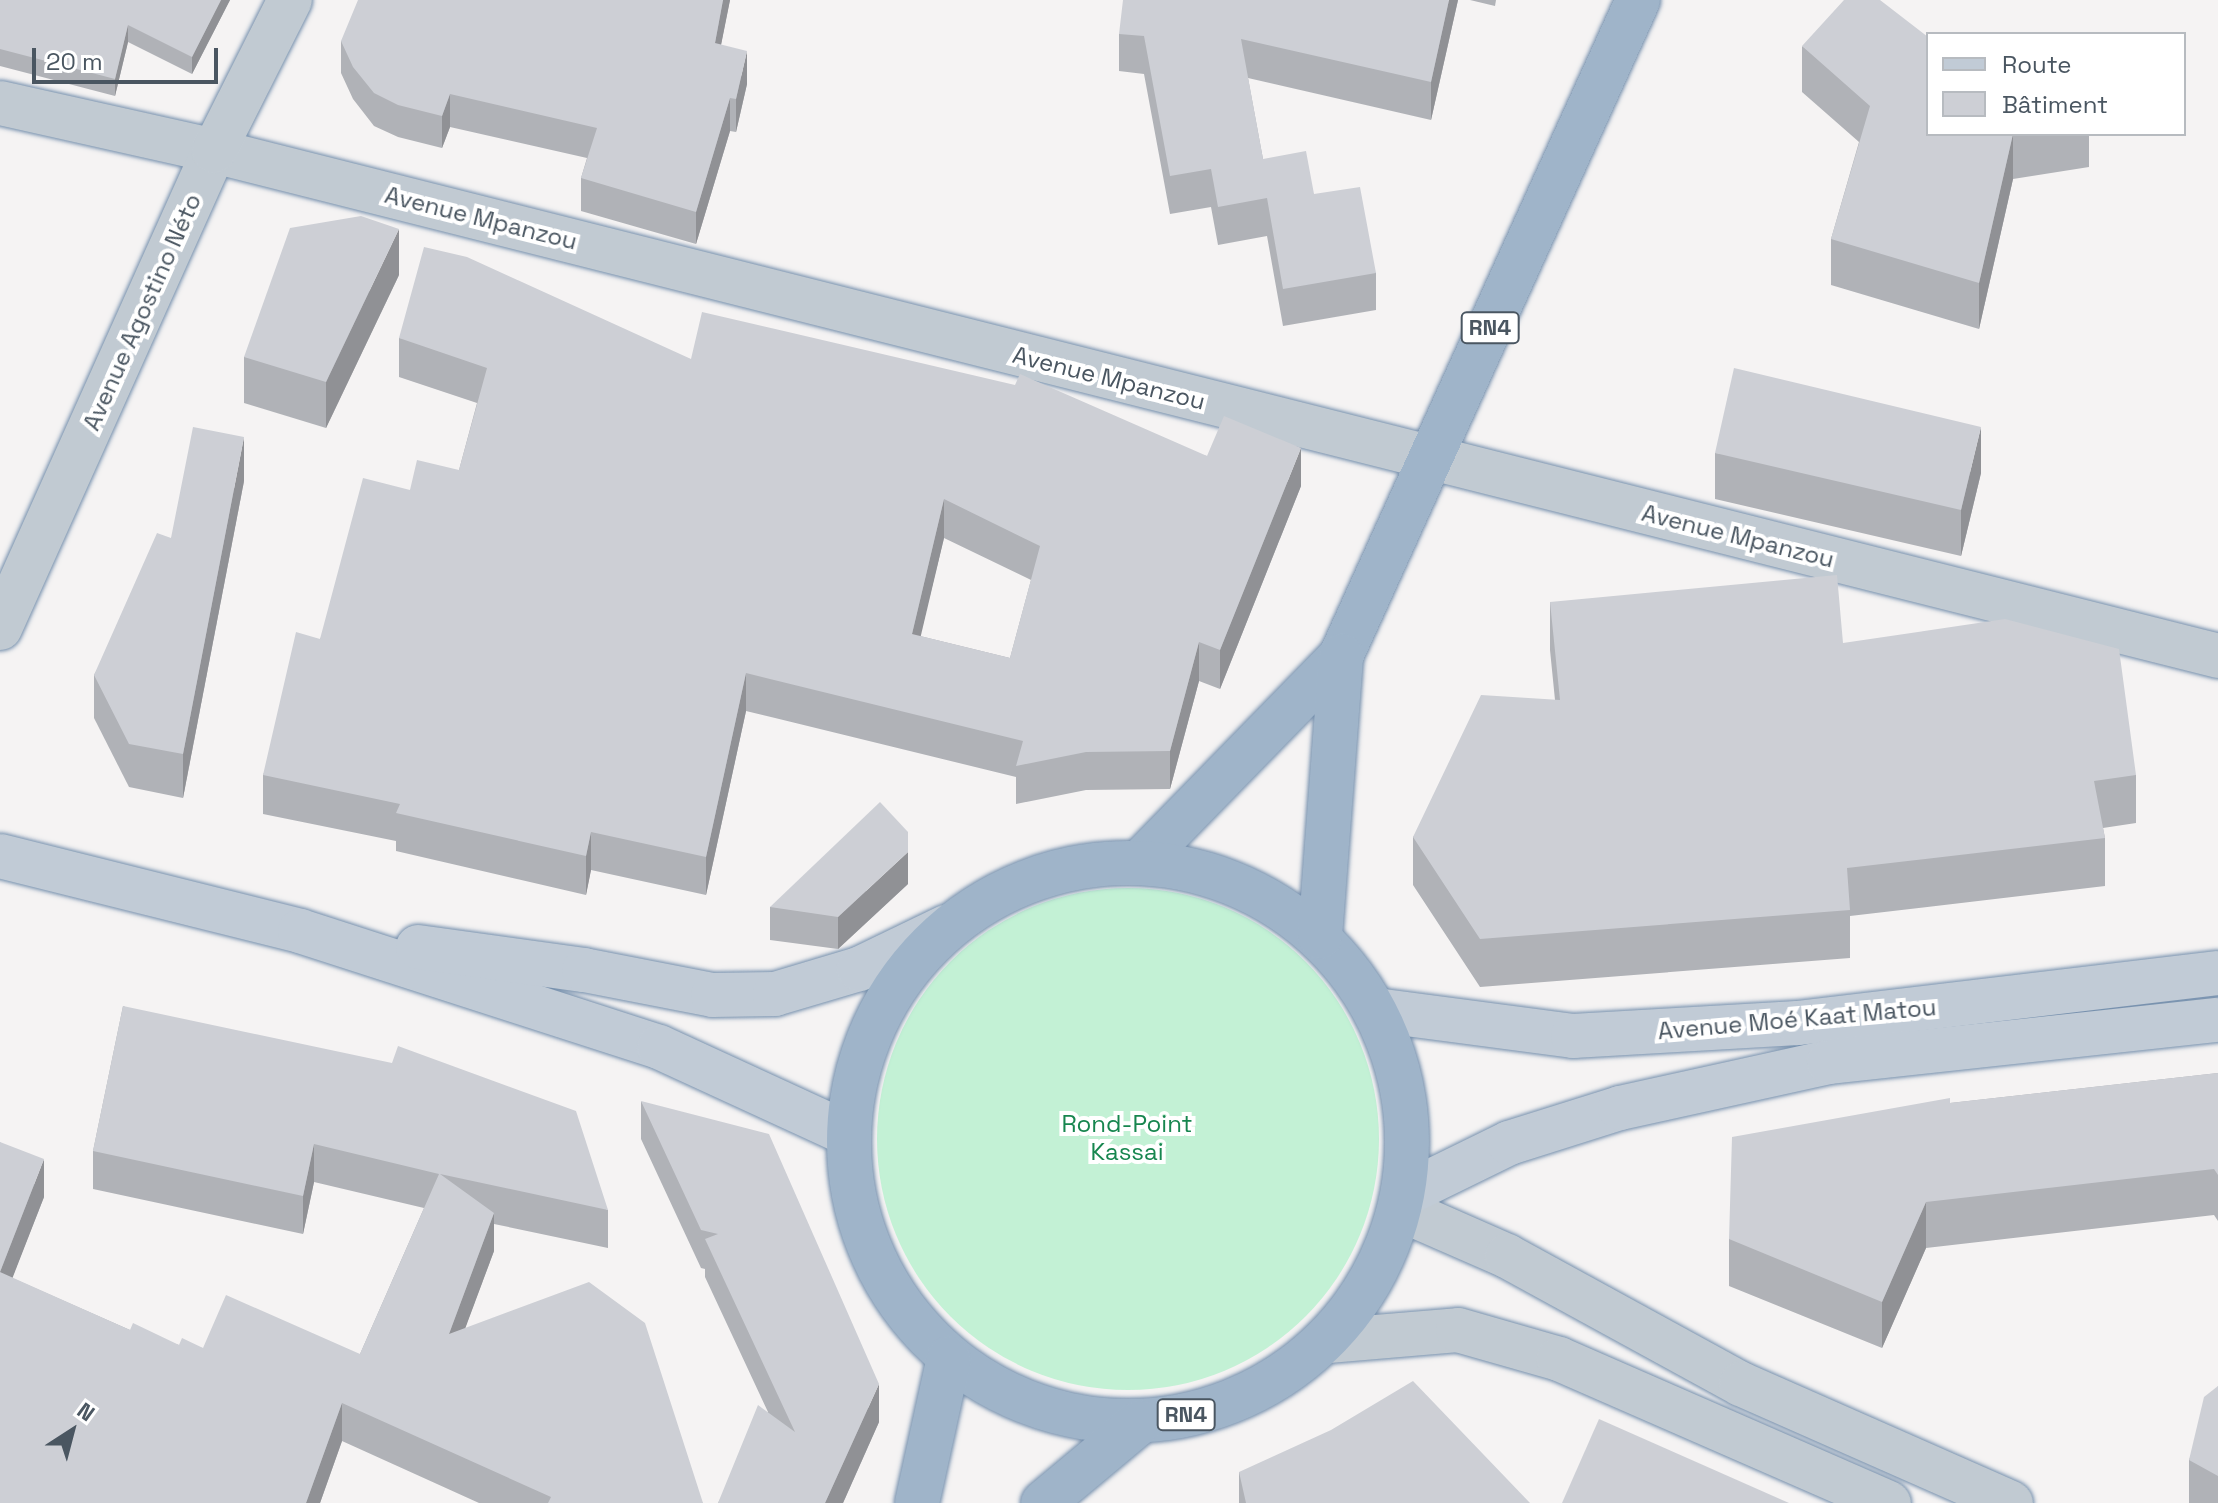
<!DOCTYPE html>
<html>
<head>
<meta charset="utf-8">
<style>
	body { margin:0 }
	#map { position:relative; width:2218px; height:1503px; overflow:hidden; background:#f5f3f3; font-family:"Space Grotesk",sans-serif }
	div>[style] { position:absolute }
	.green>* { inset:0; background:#c3f1d5 }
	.round { border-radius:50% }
	.roads { filter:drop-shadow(0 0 2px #7690ad) drop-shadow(0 0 2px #7690ad) }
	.minor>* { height:44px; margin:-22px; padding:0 22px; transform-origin:22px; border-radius:22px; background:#c1cad2 }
	.secondary>* { height:44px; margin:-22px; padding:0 22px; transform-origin:22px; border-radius:22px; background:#c1cbd6 }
	.trunk>* { height:44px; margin:-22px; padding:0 22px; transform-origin:22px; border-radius:22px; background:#9fb4c9 }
	.trunk>.ring { margin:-22px; padding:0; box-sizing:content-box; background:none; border:44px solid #9fb4c9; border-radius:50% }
	.wall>* { inset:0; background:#b0b2b7 }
	.shaded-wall>* { inset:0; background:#909195 }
	.building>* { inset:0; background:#cdcfd5 }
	span { translate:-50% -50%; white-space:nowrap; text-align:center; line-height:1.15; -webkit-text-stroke:8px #fff; paint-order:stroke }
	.shield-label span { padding:2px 6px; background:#fff; border:2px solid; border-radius:6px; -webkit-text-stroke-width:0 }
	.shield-label { font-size:22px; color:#4a5661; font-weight:700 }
	.street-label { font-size:24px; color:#4a5661 }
	.park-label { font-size:24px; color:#17864f }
	.legend { position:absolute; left:1926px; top:32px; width:260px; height:104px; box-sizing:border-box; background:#fff; border:2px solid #b7bbc0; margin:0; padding:10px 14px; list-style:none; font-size:24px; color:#4a5661 }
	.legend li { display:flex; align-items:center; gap:16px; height:40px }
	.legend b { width:40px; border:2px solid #b7bbc0 }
	.north { position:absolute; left:32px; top:1391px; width:80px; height:80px; -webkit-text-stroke:6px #fff; paint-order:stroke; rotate:36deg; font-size:22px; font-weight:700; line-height:32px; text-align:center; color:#4a5661 }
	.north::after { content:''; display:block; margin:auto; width:28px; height:36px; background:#4a5661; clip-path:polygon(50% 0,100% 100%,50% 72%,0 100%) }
	.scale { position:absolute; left:32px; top:48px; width:186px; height:36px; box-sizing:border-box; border:4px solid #4a5661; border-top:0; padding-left:10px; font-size:24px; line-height:28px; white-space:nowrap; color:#4a5661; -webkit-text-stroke:6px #fff; paint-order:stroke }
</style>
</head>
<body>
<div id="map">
	<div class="green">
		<i class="round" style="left:877px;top:888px;width:502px;height:502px"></i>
	</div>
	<div class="roads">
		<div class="minor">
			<i style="left:0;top:103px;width:219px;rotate:12.6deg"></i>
			<i style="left:214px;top:151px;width:2067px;rotate:14.14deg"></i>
			<i style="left:0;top:628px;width:523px;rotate:-65.84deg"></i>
			<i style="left:214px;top:151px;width:169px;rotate:-63.3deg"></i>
			<i style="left:1402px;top:1210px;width:115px;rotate:23.7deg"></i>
			<i style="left:1507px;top:1256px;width:267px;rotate:28.7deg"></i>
			<i style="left:1741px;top:1384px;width:295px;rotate:23.8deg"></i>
			<i style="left:1328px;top:1341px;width:130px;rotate:-4.8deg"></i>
			<i style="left:1458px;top:1330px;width:105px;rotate:16deg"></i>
			<i style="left:1559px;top:1359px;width:360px;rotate:23.6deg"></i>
		</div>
		<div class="secondary">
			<i style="left:0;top:856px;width:309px;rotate:14deg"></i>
			<i style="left:300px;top:931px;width:377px;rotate:17.9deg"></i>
			<i style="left:659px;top:1047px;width:206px;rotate:24.7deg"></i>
			<i style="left:418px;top:947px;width:168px;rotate:7.9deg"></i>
			<i style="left:584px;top:970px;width:131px;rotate:11deg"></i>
			<i style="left:713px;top:995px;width:62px;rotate:-0.9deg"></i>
			<i style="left:775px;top:994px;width:88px;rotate:-16.6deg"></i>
			<i style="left:859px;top:969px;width:97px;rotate:-25.8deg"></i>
			<i style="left:1376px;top:1010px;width:199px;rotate:7.5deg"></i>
			<i style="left:1573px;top:1036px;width:225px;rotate:-3.3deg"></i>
			<i style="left:1798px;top:1023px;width:423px;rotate:-6.8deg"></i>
			<i style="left:1405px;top:1194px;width:116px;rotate:-26.1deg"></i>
			<i style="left:1509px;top:1143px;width:116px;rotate:-17.5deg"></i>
			<i style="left:1620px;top:1108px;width:214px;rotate:-12.4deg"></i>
			<i style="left:1829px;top:1062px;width:391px;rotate:-6.2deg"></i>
		</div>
		<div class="trunk">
			<i style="left:1140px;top:862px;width:288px;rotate:-45.7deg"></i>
			<i style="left:1341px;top:656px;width:720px;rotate:-65.64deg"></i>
			<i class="ring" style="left:849px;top:863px;width:514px;height:514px"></i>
			<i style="left:1320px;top:937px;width:282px;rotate:-85.7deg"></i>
			<i style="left:917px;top:1503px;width:148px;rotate:-77.6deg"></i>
			<i style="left:1043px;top:1503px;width:126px;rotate:-39.9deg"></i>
		</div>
	</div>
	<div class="wall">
		<i style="clip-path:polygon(0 0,230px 0,192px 74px,128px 42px,115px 96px,0 66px)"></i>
		<i style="clip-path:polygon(730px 0,721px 45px,747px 84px,736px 132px,730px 131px,696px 244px,581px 211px,581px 178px,587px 158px,450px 127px,442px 148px,398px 137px,374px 126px,353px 99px,341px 73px,341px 41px)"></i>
		<i style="clip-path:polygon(1458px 0,1431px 120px,1248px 78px,1263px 159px,1314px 194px,1376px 273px,1376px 310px,1283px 326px,1267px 236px,1218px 245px,1211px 207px,1170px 214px,1144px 74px,1119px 71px,1119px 34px)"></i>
		<i style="clip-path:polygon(1470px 0,1496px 0,1495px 6px)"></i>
		<i style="clip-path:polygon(1802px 46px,1928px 134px,2089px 134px,2089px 167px,2013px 179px,1979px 329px,1831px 285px,1831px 239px,1859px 142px,1802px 92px)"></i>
		<i style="clip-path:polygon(399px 275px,326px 428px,244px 403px,244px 357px)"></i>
		<i style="clip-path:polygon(evenodd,399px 338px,691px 359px,1207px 456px,1301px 486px,1220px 689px,1199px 681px,1170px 789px,1086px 790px,1016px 804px,1016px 777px,746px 711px,706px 895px,591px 870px,586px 895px,396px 851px,396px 841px,263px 814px,263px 775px,320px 639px,410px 490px,459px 470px,477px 403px,399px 377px,399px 338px,944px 538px,1031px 580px,1010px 658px,920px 636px,944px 538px)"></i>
		<i style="clip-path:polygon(1715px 453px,1981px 473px,1961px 556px,1715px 499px)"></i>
		<i style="clip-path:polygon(244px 481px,183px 798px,129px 787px,94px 718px,94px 675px,171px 538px)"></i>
		<i style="clip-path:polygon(1550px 602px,1843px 643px,2136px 775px,2136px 823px,2103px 828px,2105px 838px,2105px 886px,1850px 916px,1850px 958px,1480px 987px,1413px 885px,1413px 837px,1555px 700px,1550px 650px)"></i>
		<i style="clip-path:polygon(908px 884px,838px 949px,770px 940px,770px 907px)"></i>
		<i style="clip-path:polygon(123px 1006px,608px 1210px,608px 1248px,494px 1224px,494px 1251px,465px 1328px,703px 1503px,479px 1503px,342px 1441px,320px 1503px,0 1503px,0 1142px,44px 1197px,12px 1278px,130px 1330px,179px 1345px,203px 1348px,360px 1354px,424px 1208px,314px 1182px,303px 1234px,93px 1189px,93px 1151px)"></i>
		<i style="clip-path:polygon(2218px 1073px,2218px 1221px,2214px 1215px,1926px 1248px,1882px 1348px,1729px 1286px,1729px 1239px,1950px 1103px)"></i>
		<i style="clip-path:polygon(641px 1101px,879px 1422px,843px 1503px,718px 1503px,768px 1412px,705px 1277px,705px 1269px,701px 1268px,641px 1139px)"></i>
		<i style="clip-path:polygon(2218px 1386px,2218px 1503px,2189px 1503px,2189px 1460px)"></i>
		<i style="clip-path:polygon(1239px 1472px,1530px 1503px,1239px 1503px)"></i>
	</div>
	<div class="shaded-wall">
		<i style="clip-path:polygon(221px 0,230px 0,192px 74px,192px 57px)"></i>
		<i style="clip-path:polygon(723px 0,730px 0,715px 75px,715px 43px)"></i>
		<i style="clip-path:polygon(1449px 0,1458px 0,1431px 120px,1431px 82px)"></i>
		<i style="clip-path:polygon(128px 25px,128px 42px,115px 96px,115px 79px)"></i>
		<i style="clip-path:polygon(747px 51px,747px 84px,736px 132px,736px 99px)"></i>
		<i style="clip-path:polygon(450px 94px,450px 127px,442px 148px,442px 116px)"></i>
		<i style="clip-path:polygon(730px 98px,730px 131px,696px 244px,696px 212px)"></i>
		<i style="clip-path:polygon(2013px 134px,2013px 179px,1979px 329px,1979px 283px)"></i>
		<i style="clip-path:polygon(399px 229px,399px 275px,326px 428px,326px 382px)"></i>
		<i style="clip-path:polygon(1981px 427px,1981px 473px,1961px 556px,1961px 510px)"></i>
		<i style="clip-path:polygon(244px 437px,244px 481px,183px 798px,183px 754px)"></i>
		<i style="clip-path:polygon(1301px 448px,1301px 486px,1220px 689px,1220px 650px)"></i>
		<i style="clip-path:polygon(944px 499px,944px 538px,912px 673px,912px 634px)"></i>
		<i style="clip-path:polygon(1199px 642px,1199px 681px,1170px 789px,1170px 751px)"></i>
		<i style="clip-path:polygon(746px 673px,746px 711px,706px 895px,706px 857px)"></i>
		<i style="clip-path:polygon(591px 832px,591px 870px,586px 895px,586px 856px)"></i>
		<i style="clip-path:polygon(908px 852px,908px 884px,838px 949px,838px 917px)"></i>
		<i style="clip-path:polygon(314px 1144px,314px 1182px,303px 1234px,303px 1196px)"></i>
		<i style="clip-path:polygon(44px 1159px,44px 1197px,0 1310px,0 1272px)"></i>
		<i style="clip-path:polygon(1926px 1202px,1926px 1248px,1882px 1348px,1882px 1302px)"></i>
		<i style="clip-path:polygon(494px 1213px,494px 1251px,449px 1372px,449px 1334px)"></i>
		<i style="clip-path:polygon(879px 1384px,879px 1422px,843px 1503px,825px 1503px)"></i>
		<i style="clip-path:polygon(342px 1403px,342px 1441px,320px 1503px,306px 1503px)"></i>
	</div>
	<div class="building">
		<i style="clip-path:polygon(0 0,221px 0,192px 57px,128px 25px,115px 79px,0 49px)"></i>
		<i style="clip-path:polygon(358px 0,723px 0,715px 43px,747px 51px,736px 99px,730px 98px,696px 212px,581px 178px,597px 128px,450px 94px,442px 116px,398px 105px,374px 93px,353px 67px,341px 41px)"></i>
		<i style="clip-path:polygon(1123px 0,1449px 0,1431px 82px,1241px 39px,1263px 159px,1306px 151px,1314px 194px,1360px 187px,1376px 273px,1283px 289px,1267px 198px,1218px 207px,1211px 169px,1170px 176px,1144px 36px,1119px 34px)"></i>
		<i style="clip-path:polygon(1844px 0,1880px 0,1928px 37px,1928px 134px,2013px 134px,1979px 283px,1831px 239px,1870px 106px,1802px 46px)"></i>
		<i style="clip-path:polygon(361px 216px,399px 229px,326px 382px,244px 357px,290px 228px)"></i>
		<i style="clip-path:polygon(evenodd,424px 247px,467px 257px,691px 359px,702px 312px,1015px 385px,1020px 374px,1207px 456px,1224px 416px,1301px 448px,1220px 650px,1199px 642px,1170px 751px,1086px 752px,1016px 766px,1023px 741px,746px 673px,706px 857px,591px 832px,586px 856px,396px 813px,400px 804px,263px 775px,296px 632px,320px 639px,363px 478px,410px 490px,417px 460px,459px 470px,487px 368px,399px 338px,424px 247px,944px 499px,1040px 546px,1010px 658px,912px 634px,944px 499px)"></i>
		<i style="clip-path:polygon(1734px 368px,1981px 427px,1961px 510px,1715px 453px)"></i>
		<i style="clip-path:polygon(193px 427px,244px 437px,183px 754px,129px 744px,94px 675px,157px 533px,171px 538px)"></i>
		<i style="clip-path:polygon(1837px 575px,1843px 643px,2005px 619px,2119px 649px,2136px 775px,2094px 781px,2105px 838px,1847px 868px,1850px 910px,1480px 939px,1413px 837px,1481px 695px,1560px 700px,1550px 602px)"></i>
		<i style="clip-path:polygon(880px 802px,908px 832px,908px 852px,838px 917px,770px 907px)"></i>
		<i style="clip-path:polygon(123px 1006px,392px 1063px,398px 1046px,576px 1111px,608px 1210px,440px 1174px,494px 1213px,449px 1334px,589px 1282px,645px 1323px,703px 1503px,548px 1503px,551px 1497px,342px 1403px,306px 1503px,0 1503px,0 1272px,130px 1330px,133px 1323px,179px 1345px,182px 1338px,203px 1348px,226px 1295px,360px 1354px,439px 1174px,314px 1144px,303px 1196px,93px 1151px)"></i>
		<i style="clip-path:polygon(2218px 1073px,2218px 1175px,2214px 1169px,1926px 1202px,1882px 1302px,1729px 1239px,1732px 1137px,1950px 1098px,1950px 1103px)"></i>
		<i style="clip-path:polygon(641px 1101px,769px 1134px,879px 1384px,825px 1503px,718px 1503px,758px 1405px,795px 1432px,705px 1239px,718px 1234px,701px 1230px)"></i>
		<i style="clip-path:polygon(0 1142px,44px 1159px,0 1272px)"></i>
		<i style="clip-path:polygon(1413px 1381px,1530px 1503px,1246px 1503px,1239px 1472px,1331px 1430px)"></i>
		<i style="clip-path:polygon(2218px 1386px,2218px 1476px,2189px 1460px,2204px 1397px)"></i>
		<i style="clip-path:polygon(1599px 1419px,1789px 1503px,1562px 1503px)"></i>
	</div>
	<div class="shield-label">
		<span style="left:1490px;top:328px">RN4</span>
		<span style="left:1186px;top:1415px">RN4</span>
	</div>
	<div class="street-label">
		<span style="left:481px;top:218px;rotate:14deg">Avenue Mpanzou</span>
		<span style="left:142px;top:312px;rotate:-66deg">Avenue Agostino Néto</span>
		<span style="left:1109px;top:378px;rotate:14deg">Avenue Mpanzou</span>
		<span style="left:1738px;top:536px;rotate:14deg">Avenue Mpanzou</span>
		<span style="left:1797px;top:1019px;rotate:-5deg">Avenue Moé Kaat Matou</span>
	</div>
	<div class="park-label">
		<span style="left:1127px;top:1138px">Rond-Point<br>Kassai</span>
	</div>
	<ul class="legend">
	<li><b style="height:10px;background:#c1cbd6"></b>Route</li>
	<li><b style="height:22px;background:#cdcfd5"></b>Bâtiment</li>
	</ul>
	<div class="north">N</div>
	<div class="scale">20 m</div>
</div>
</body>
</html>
